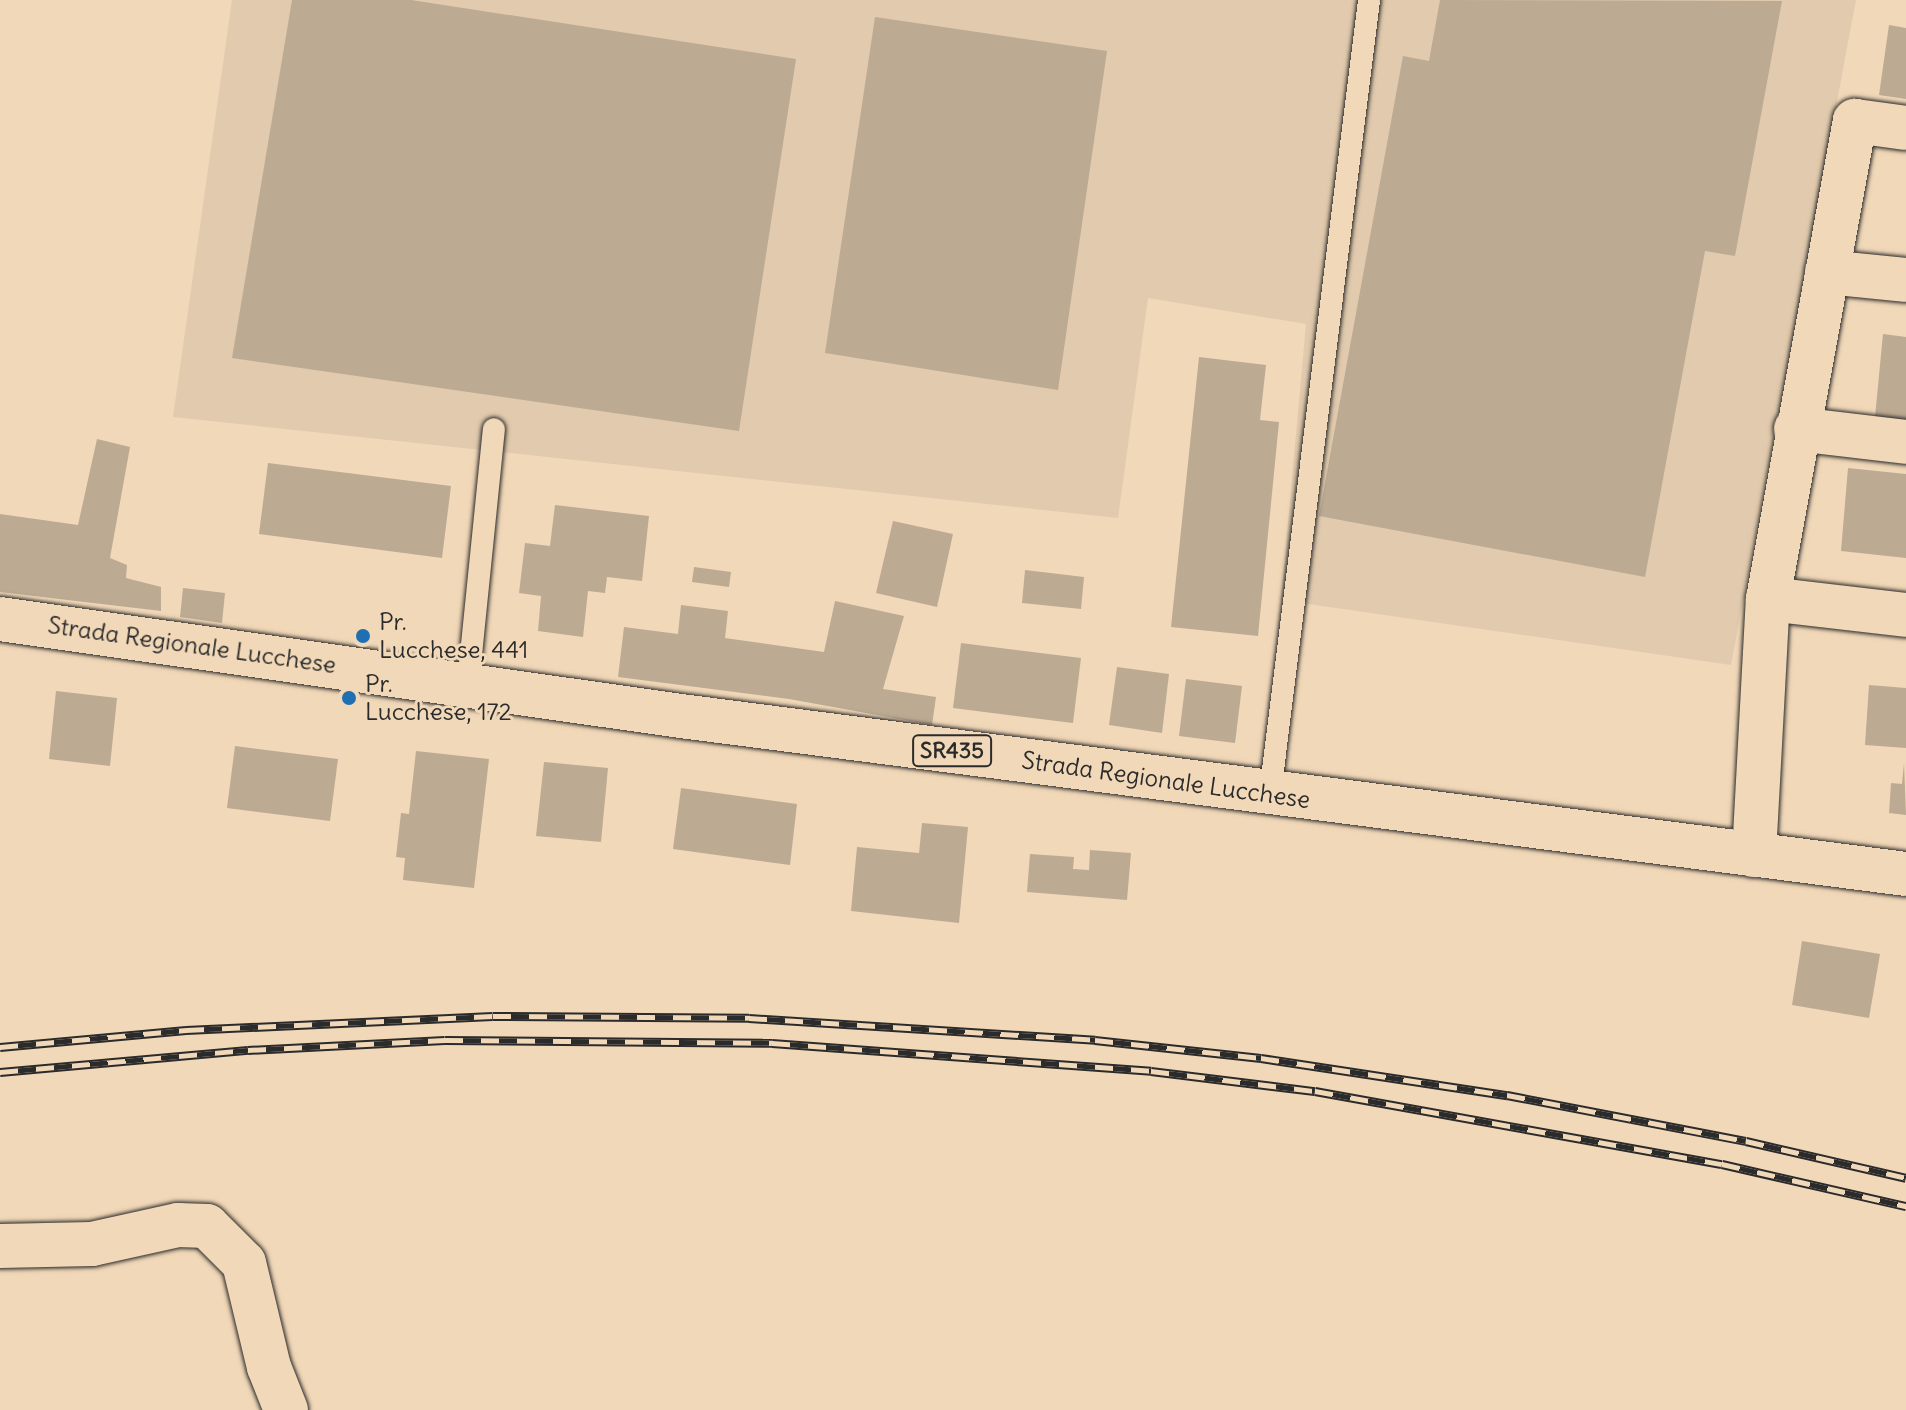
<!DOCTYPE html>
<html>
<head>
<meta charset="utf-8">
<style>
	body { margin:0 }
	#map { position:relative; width:1906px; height:1410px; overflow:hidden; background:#f1d8b8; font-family:Delius,sans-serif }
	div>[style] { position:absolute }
	.built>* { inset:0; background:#e1caad }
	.building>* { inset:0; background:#bdaa93 }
	.roads { filter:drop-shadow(0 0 2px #2b2b2b) drop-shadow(0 0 2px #2b2b2b) }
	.lane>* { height:22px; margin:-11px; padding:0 11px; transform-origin:11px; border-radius:11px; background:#f1d8b8 }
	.street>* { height:44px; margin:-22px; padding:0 22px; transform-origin:22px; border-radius:22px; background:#f1d8b8 }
	.primary>* { height:44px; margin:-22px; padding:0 22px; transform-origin:22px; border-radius:22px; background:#f1d8b8 }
	.rail>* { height:9px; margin-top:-4.5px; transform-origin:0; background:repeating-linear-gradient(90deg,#f1d8b8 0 18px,#2b2b2b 0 36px); box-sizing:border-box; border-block:2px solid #2b2b2b }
	.dots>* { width:22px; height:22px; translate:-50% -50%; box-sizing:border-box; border:4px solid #f1d8b8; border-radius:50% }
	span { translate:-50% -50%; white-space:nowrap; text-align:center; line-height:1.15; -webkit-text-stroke:6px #f1d8b8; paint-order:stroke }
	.shield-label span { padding:2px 6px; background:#f1d8b8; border:2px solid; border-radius:6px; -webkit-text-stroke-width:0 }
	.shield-label { font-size:22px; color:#2b2b2b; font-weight:700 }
	.poi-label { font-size:24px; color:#2b2b2b }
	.left { translate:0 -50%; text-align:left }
	.street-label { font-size:24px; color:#2b2b2b }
</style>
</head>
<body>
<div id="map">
	<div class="built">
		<i style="clip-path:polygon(232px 0,1856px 0,1731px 665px,1281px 600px,1306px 324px,1148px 298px,1118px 518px,173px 417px)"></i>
	</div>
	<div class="building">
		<i style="clip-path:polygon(292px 0,411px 0,796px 59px,739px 431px,232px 358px)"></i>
		<i style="clip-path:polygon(1440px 0,1782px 1px,1735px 256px,1705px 251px,1645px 577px,1319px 516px,1403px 56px,1429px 61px)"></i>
		<i style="clip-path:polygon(875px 17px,1107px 51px,1058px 390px,825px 353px)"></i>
		<i style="clip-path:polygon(1889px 25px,1906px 28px,1906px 99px,1879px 95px)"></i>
		<i style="clip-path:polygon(1883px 334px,1906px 337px,1906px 420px,1875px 417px)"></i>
		<i style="clip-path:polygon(1199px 357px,1266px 365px,1260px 420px,1279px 422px,1258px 636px,1171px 627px)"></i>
		<i style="clip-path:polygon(97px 439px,130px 447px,110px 558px,127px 565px,126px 578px,161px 587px,161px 611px,0 592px,0 514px,78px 525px)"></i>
		<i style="clip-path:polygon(268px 463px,451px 486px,442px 558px,259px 534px)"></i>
		<i style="clip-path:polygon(1848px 468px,1906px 474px,1906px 558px,1841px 551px)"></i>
		<i style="clip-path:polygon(555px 505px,649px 516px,642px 581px,607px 577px,605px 593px,588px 591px,583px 637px,538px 631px,541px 596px,519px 593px,525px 543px,550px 546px)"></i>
		<i style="clip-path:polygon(893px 521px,953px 534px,937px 607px,876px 593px)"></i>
		<i style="clip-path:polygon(694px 567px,731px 572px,729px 587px,692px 582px)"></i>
		<i style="clip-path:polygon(1025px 570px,1084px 577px,1081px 609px,1022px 603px)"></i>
		<i style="clip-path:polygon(183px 588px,225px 593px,222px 623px,180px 617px)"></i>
		<i style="clip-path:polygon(835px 601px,904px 616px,883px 689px,936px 697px,932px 725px,789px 699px,618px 677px,624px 627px,678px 634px,681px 605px,728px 611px,725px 638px,824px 652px)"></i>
		<i style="clip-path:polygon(961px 643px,1081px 658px,1073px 723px,953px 708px)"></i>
		<i style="clip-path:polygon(1117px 667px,1169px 674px,1162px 733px,1109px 725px)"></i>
		<i style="clip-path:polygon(1186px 679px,1242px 686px,1235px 743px,1179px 736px)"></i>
		<i style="clip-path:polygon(1869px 685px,1906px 688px,1906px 748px,1865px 745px)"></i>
		<i style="clip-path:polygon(56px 691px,117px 698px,110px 766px,49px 759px)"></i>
		<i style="clip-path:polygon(235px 746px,338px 759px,330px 821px,227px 808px)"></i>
		<i style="clip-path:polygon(416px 751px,489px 759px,474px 888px,403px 880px,405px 858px,396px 857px,401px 813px,409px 814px)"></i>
		<i style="clip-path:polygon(544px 762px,608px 768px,601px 842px,536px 836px)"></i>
		<i style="clip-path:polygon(1904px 763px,1906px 815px,1889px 813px,1891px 783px,1902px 784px)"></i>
		<i style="clip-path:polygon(681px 788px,797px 804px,790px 865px,673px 849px)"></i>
		<i style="clip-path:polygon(922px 823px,968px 827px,959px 923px,851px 911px,857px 847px,919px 853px)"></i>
		<i style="clip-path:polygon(1090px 850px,1131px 853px,1127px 900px,1027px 892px,1030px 854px,1074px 857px,1073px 869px,1089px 870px)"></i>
		<i style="clip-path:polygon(1802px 941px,1880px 954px,1869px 1018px,1792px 1005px)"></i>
	</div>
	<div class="roads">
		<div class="lane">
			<i style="left:468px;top:684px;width:256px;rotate:-84.2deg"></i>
			<i style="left:1270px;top:794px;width:800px;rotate:-82.89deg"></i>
		</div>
		<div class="street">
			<i style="left:1827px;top:272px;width:79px;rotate:5.8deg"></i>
			<i style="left:1796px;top:429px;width:111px;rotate:6.7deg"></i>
			<i style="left:1768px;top:599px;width:139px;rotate:6.6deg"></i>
			<i style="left:1754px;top:855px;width:256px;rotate:-86.9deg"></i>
			<i style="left:1768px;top:599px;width:486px;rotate:-79.7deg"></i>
			<i style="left:1855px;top:121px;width:51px;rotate:7.8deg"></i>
			<i style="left:0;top:1246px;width:92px;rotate:-1.2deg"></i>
			<i style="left:92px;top:1244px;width:88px;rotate:-12.5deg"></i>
			<i style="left:178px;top:1225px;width:29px;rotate:2deg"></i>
			<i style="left:207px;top:1226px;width:52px;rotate:45deg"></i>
			<i style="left:244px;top:1263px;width:107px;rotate:76.5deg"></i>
			<i style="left:269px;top:1367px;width:46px;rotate:68.4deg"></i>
		</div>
		<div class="primary">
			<i style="left:0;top:619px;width:688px;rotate:8.11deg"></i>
			<i style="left:681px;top:716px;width:1235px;rotate:7.35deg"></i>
		</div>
	</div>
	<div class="rail">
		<i style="left:0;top:1047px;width:187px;rotate:-5.2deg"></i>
		<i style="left:186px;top:1030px;width:307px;rotate:-2.6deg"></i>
		<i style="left:493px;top:1016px;width:256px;rotate:0.4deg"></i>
		<i style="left:749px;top:1018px;width:347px;rotate:3.6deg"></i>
		<i style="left:1095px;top:1040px;width:167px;rotate:6.2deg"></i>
		<i style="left:1261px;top:1058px;width:249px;rotate:8.6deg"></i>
		<i style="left:1507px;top:1095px;width:243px;rotate:10.9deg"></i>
		<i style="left:1746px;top:1141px;width:164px;rotate:13deg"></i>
		<i style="left:0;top:1072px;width:249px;rotate:-5.1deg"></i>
		<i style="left:248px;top:1050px;width:197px;rotate:-2.9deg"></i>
		<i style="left:445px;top:1040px;width:327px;rotate:0.5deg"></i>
		<i style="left:772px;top:1043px;width:380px;rotate:4.2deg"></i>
		<i style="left:1151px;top:1071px;width:165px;rotate:7deg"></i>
		<i style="left:1315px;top:1091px;width:413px;rotate:10.2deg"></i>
		<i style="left:1722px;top:1164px;width:189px;rotate:12.9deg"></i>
	</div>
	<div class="dots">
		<i style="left:363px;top:636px;background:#1f6fb2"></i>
		<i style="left:349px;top:698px;background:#1f6fb2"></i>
	</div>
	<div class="shield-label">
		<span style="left:952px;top:751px">SR435</span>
	</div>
	<div class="poi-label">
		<span class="left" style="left:379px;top:636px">Pr.<br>Lucchese, 441</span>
		<span class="left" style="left:365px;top:698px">Pr.<br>Lucchese, 172</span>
	</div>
	<div class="street-label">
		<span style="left:192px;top:645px;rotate:8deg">Strada Regionale Lucchese</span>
		<span style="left:1166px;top:780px;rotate:8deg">Strada Regionale Lucchese</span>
	</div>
</div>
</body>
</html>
